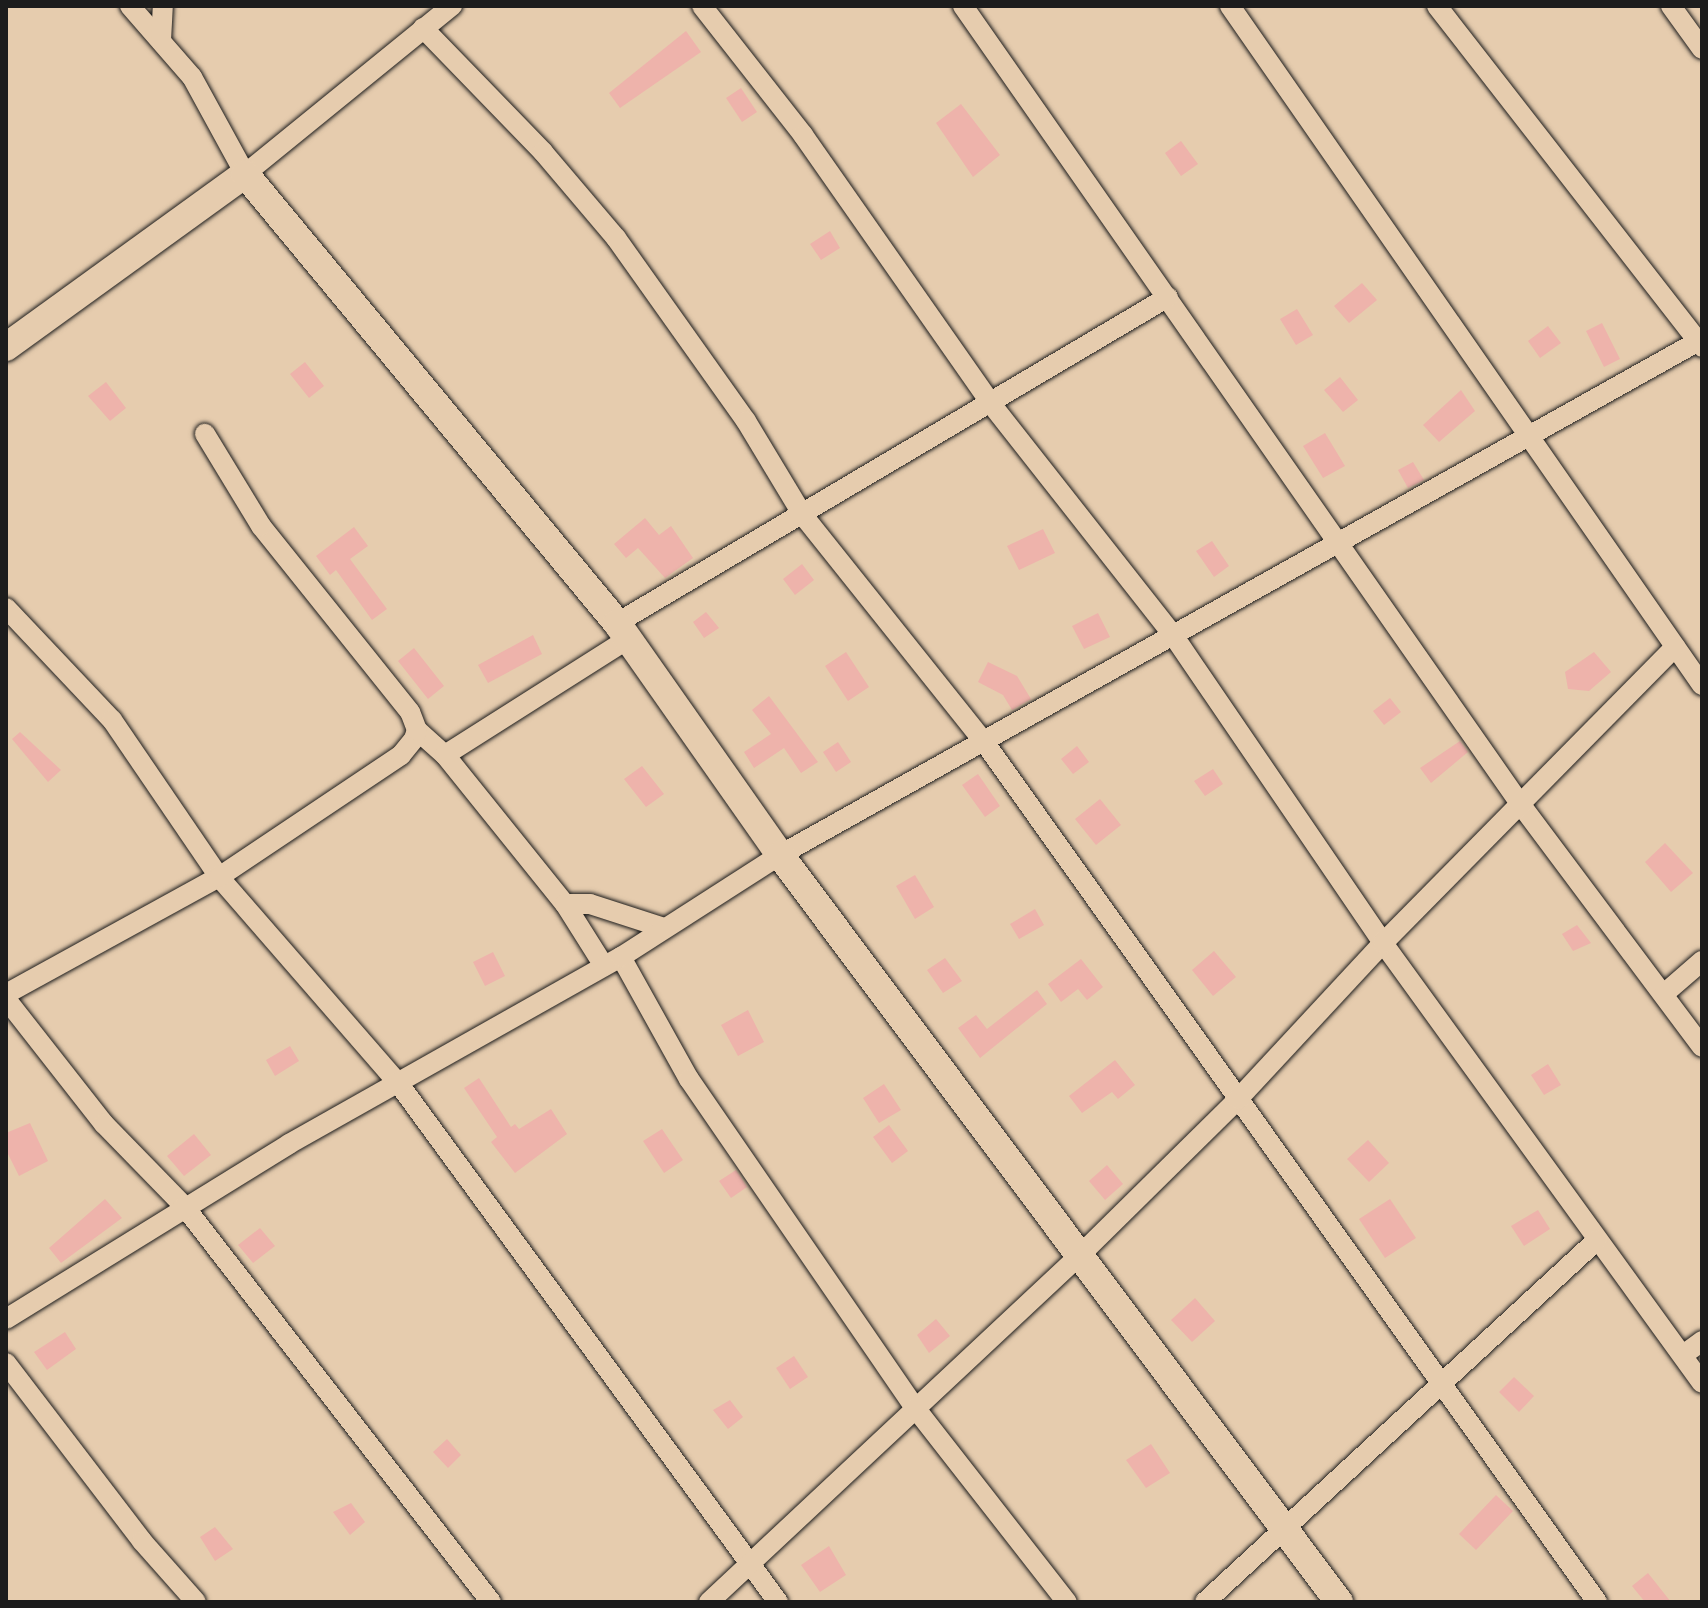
<!DOCTYPE html>
<html>
<head>
<meta charset="utf-8">
<style>
	body { margin:0 }
	#map { position:relative; width:1708px; height:1608px; overflow:hidden; background:#e6ccae; font-family:Kalam,sans-serif }
	div>[style] { position:absolute }
	.building>* { inset:0; background:#eeb3ab }
	.roads { filter:drop-shadow(0 0 2px #1c1c1c) drop-shadow(0 0 2px #1c1c1c) }
	.street>* { height:20px; margin:-10px; padding:0 10px; transform-origin:10px; border-radius:10px; background:#e6ccae }
	.secondary>* { height:28px; margin:-14px; padding:0 14px; transform-origin:14px; border-radius:14px; background:#e6ccae }
	span { translate:-50% -50%; white-space:nowrap; text-align:center; line-height:1.15; -webkit-text-stroke:8px #e6ccae; paint-order:stroke }
	.frame { position:absolute; inset:0; border:8px solid #1c1c1c; pointer-events:none }
</style>
</head>
<body>
<div id="map">
	<div class="building">
		<i style="clip-path:polygon(686px 31px,701px 52px,620px 108px,609px 93px)"></i>
		<i style="clip-path:polygon(741px 88px,757px 112px,742px 122px,726px 98px)"></i>
		<i style="clip-path:polygon(961px 104px,1000px 155px,973px 177px,936px 123px)"></i>
		<i style="clip-path:polygon(1181px 141px,1198px 164px,1181px 176px,1165px 153px)"></i>
		<i style="clip-path:polygon(830px 231px,840px 248px,821px 260px,810px 244px)"></i>
		<i style="clip-path:polygon(1362px 283px,1377px 300px,1349px 323px,1334px 306px)"></i>
		<i style="clip-path:polygon(1297px 309px,1313px 335px,1296px 345px,1280px 319px)"></i>
		<i style="clip-path:polygon(1602px 323px,1620px 359px,1604px 367px,1586px 331px)"></i>
		<i style="clip-path:polygon(1548px 326px,1561px 343px,1540px 358px,1528px 341px)"></i>
		<i style="clip-path:polygon(305px 362px,324px 386px,309px 398px,290px 374px)"></i>
		<i style="clip-path:polygon(1340px 377px,1358px 400px,1343px 412px,1324px 390px)"></i>
		<i style="clip-path:polygon(106px 382px,126px 408px,110px 421px,88px 396px)"></i>
		<i style="clip-path:polygon(1461px 390px,1475px 411px,1439px 442px,1423px 425px)"></i>
		<i style="clip-path:polygon(1325px 433px,1345px 466px,1323px 478px,1303px 446px)"></i>
		<i style="clip-path:polygon(1413px 462px,1424px 480px,1408px 488px,1398px 470px)"></i>
		<i style="clip-path:polygon(645px 518px,659px 535px,671px 526px,693px 558px,665px 578px,638px 548px,626px 558px,614px 544px)"></i>
		<i style="clip-path:polygon(354px 527px,368px 546px,350px 559px,387px 609px,372px 620px,336px 570px,330px 575px,316px 556px)"></i>
		<i style="clip-path:polygon(1043px 529px,1055px 553px,1019px 570px,1007px 546px)"></i>
		<i style="clip-path:polygon(1212px 541px,1229px 566px,1214px 577px,1196px 551px)"></i>
		<i style="clip-path:polygon(802px 564px,814px 580px,795px 595px,783px 579px)"></i>
		<i style="clip-path:polygon(706px 612px,719px 628px,704px 638px,693px 622px)"></i>
		<i style="clip-path:polygon(1098px 613px,1110px 637px,1084px 649px,1072px 626px)"></i>
		<i style="clip-path:polygon(533px 635px,542px 654px,488px 683px,478px 665px)"></i>
		<i style="clip-path:polygon(414px 648px,444px 686px,428px 699px,398px 661px)"></i>
		<i style="clip-path:polygon(846px 652px,869px 687px,848px 701px,825px 666px)"></i>
		<i style="clip-path:polygon(1594px 652px,1611px 672px,1589px 691px,1568px 689px,1565px 672px)"></i>
		<i style="clip-path:polygon(988px 662px,1017px 676px,1031px 699px,1012px 710px,1003px 695px,978px 682px)"></i>
		<i style="clip-path:polygon(769px 696px,818px 762px,801px 773px,784px 748px,754px 768px,744px 752px,771px 734px,752px 710px)"></i>
		<i style="clip-path:polygon(1390px 698px,1401px 712px,1384px 725px,1373px 711px)"></i>
		<i style="clip-path:polygon(20px 732px,61px 770px,48px 782px,12px 739px)"></i>
		<i style="clip-path:polygon(1460px 741px,1468px 752px,1431px 783px,1420px 768px)"></i>
		<i style="clip-path:polygon(838px 742px,851px 762px,836px 772px,823px 752px)"></i>
		<i style="clip-path:polygon(1077px 746px,1089px 762px,1073px 774px,1061px 759px)"></i>
		<i style="clip-path:polygon(642px 766px,664px 794px,646px 807px,624px 779px)"></i>
		<i style="clip-path:polygon(1213px 769px,1223px 784px,1205px 796px,1194px 781px)"></i>
		<i style="clip-path:polygon(978px 774px,1000px 806px,985px 817px,962px 785px)"></i>
		<i style="clip-path:polygon(1100px 799px,1121px 825px,1096px 845px,1075px 819px)"></i>
		<i style="clip-path:polygon(1665px 843px,1693px 873px,1671px 892px,1645px 862px)"></i>
		<i style="clip-path:polygon(915px 875px,934px 907px,915px 919px,896px 886px)"></i>
		<i style="clip-path:polygon(1035px 909px,1044px 925px,1019px 939px,1010px 924px)"></i>
		<i style="clip-path:polygon(1577px 925px,1591px 943px,1573px 951px,1562px 934px)"></i>
		<i style="clip-path:polygon(1214px 951px,1236px 977px,1213px 996px,1192px 970px)"></i>
		<i style="clip-path:polygon(493px 952px,505px 976px,485px 986px,473px 962px)"></i>
		<i style="clip-path:polygon(945px 958px,962px 981px,943px 993px,927px 970px)"></i>
		<i style="clip-path:polygon(1081px 959px,1103px 987px,1087px 1000px,1078px 989px,1061px 1002px,1048px 984px)"></i>
		<i style="clip-path:polygon(1037px 990px,1047px 1004px,980px 1058px,958px 1028px,976px 1015px,987px 1029px)"></i>
		<i style="clip-path:polygon(748px 1010px,764px 1042px,738px 1056px,721px 1025px)"></i>
		<i style="clip-path:polygon(290px 1046px,299px 1061px,275px 1076px,266px 1060px)"></i>
		<i style="clip-path:polygon(1115px 1060px,1135px 1085px,1118px 1099px,1112px 1092px,1082px 1113px,1069px 1096px)"></i>
		<i style="clip-path:polygon(1548px 1064px,1561px 1085px,1544px 1095px,1531px 1075px)"></i>
		<i style="clip-path:polygon(479px 1078px,511px 1127px,515px 1124px,519px 1129px,551px 1109px,567px 1134px,515px 1173px,491px 1142px,497px 1137px,464px 1088px)"></i>
		<i style="clip-path:polygon(884px 1084px,901px 1110px,879px 1123px,863px 1098px)"></i>
		<i style="clip-path:polygon(30px 1123px,48px 1161px,19px 1176px,6px 1150px,6px 1133px)"></i>
		<i style="clip-path:polygon(889px 1125px,908px 1151px,892px 1163px,873px 1137px)"></i>
		<i style="clip-path:polygon(662px 1129px,683px 1160px,664px 1173px,643px 1141px)"></i>
		<i style="clip-path:polygon(194px 1134px,211px 1155px,184px 1176px,167px 1156px)"></i>
		<i style="clip-path:polygon(1368px 1140px,1389px 1163px,1369px 1182px,1347px 1159px)"></i>
		<i style="clip-path:polygon(1107px 1165px,1123px 1184px,1105px 1200px,1089px 1181px)"></i>
		<i style="clip-path:polygon(736px 1170px,747px 1187px,731px 1198px,719px 1181px)"></i>
		<i style="clip-path:polygon(105px 1199px,122px 1218px,61px 1263px,49px 1248px)"></i>
		<i style="clip-path:polygon(1390px 1199px,1416px 1238px,1385px 1258px,1359px 1219px)"></i>
		<i style="clip-path:polygon(1538px 1210px,1550px 1229px,1524px 1246px,1511px 1226px)"></i>
		<i style="clip-path:polygon(260px 1228px,275px 1246px,253px 1263px,238px 1245px)"></i>
		<i style="clip-path:polygon(1195px 1298px,1215px 1321px,1192px 1342px,1171px 1320px)"></i>
		<i style="clip-path:polygon(936px 1319px,950px 1336px,929px 1353px,917px 1335px)"></i>
		<i style="clip-path:polygon(65px 1332px,76px 1349px,47px 1370px,34px 1352px)"></i>
		<i style="clip-path:polygon(794px 1356px,808px 1377px,790px 1389px,776px 1368px)"></i>
		<i style="clip-path:polygon(1514px 1377px,1534px 1396px,1519px 1412px,1499px 1392px)"></i>
		<i style="clip-path:polygon(730px 1400px,743px 1417px,728px 1429px,713px 1410px)"></i>
		<i style="clip-path:polygon(447px 1439px,461px 1455px,448px 1468px,433px 1452px)"></i>
		<i style="clip-path:polygon(1151px 1444px,1170px 1473px,1146px 1488px,1126px 1460px)"></i>
		<i style="clip-path:polygon(1496px 1495px,1513px 1511px,1476px 1550px,1459px 1534px)"></i>
		<i style="clip-path:polygon(351px 1503px,365px 1522px,350px 1535px,333px 1512px)"></i>
		<i style="clip-path:polygon(215px 1527px,233px 1549px,215px 1561px,200px 1537px)"></i>
		<i style="clip-path:polygon(829px 1546px,846px 1575px,820px 1592px,801px 1565px)"></i>
		<i style="clip-path:polygon(1648px 1573px,1671px 1602px,1645px 1602px,1632px 1586px)"></i>
	</div>
	<div class="roads">
		<div class="street">
			<i style="left:130px;top:6px;width:94px;rotate:48.9deg"></i>
			<i style="left:192px;top:77px;width:111px;rotate:61.3deg"></i>
			<i style="left:245px;top:174px;width:267px;rotate:-39.1deg"></i>
			<i style="left:702px;top:6px;width:164px;rotate:51.9deg"></i>
			<i style="left:803px;top:135px;width:330px;rotate:55deg"></i>
			<i style="left:992px;top:405px;width:293px;rotate:51.8deg"></i>
			<i style="left:1173px;top:635px;width:373px;rotate:55.7deg"></i>
			<i style="left:1383px;top:943px;width:543px;rotate:54.06deg"></i>
			<i style="left:963px;top:6px;width:975px;rotate:55.07deg"></i>
			<i style="left:1521px;top:805px;width:302px;rotate:53.2deg"></i>
			<i style="left:1230px;top:6px;width:827px;rotate:55.2deg"></i>
			<i style="left:1437px;top:6px;width:432px;rotate:52.1deg"></i>
			<i style="left:1671px;top:6px;width:53px;rotate:54.2deg"></i>
			<i style="left:423px;top:28px;width:173px;rotate:45.9deg"></i>
			<i style="left:543px;top:152px;width:113px;rotate:49.7deg"></i>
			<i style="left:616px;top:238px;width:224px;rotate:54.6deg"></i>
			<i style="left:746px;top:421px;width:109px;rotate:58.9deg"></i>
			<i style="left:802px;top:514px;width:293px;rotate:51.4deg"></i>
			<i style="left:985px;top:743px;width:1055px;rotate:54.53deg"></i>
			<i style="left:161px;top:41px;width:35px;rotate:-87deg"></i>
			<i style="left:6px;top:608px;width:154px;rotate:46.6deg"></i>
			<i style="left:112px;top:720px;width:190px;rotate:55.7deg"></i>
			<i style="left:219px;top:877px;width:274px;rotate:49deg"></i>
			<i style="left:399px;top:1084px;width:642px;rotate:53.81deg"></i>
			<i style="left:617px;top:623px;width:640px;rotate:-30.61deg"></i>
			<i style="left:417px;top:730px;width:38px;rotate:42deg"></i>
			<i style="left:445px;top:755px;width:191px;rotate:51.2deg"></i>
			<i style="left:565px;top:904px;width:73px;rotate:57.8deg"></i>
			<i style="left:445px;top:755px;width:217px;rotate:-32.4deg"></i>
			<i style="left:565px;top:904px;width:25px"></i>
			<i style="left:590px;top:904px;width:78px;rotate:18deg"></i>
			<i style="left:621px;top:957px;width:140px;rotate:60.9deg"></i>
			<i style="left:689px;top:1079px;width:401px;rotate:55.5deg"></i>
			<i style="left:916px;top:1409px;width:245px;rotate:52deg"></i>
			<i style="left:1665px;top:993px;width:49px;rotate:-40.9deg"></i>
			<i style="left:6px;top:994px;width:243px;rotate:-28.8deg"></i>
			<i style="left:219px;top:877px;width:219px;rotate:-33.8deg"></i>
			<i style="left:401px;top:755px;width:21px;rotate:-51deg"></i>
			<i style="left:414px;top:739px;width:9px;rotate:-72deg"></i>
			<i style="left:417px;top:730px;width:19px;rotate:-111deg"></i>
			<i style="left:410px;top:712px;width:238px;rotate:-128.7deg"></i>
			<i style="left:261px;top:526px;width:108px;rotate:-121.3deg"></i>
			<i style="left:6px;top:999px;width:159px;rotate:51.9deg"></i>
			<i style="left:104px;top:1124px;width:115px;rotate:45.7deg"></i>
			<i style="left:184px;top:1206px;width:501px;rotate:52.22deg"></i>
			<i style="left:6px;top:1319px;width:333px;rotate:-31.7deg"></i>
			<i style="left:289px;top:1144px;width:381px;rotate:-29.4deg"></i>
			<i style="left:621px;top:957px;width:189px;rotate:-32.7deg"></i>
			<i style="left:780px;top:855px;width:1057px;rotate:-29.23deg"></i>
			<i style="left:1683px;top:1355px;width:24px;rotate:-36deg"></i>
			<i style="left:6px;top:1363px;width:224px;rotate:52.6deg"></i>
			<i style="left:142px;top:1541px;width:81px;rotate:48.5deg"></i>
			<i style="left:709px;top:1602px;width:509px;rotate:-43.09deg"></i>
			<i style="left:1081px;top:1254px;width:221px;rotate:-44.6deg"></i>
			<i style="left:1238px;top:1099px;width:213px;rotate:-47.1deg"></i>
			<i style="left:1383px;top:943px;width:416px;rotate:-45.4deg"></i>
			<i style="left:1205px;top:1602px;width:534px;rotate:-42.72deg"></i>
		</div>
		<div class="secondary">
			<i style="left:6px;top:347px;width:295px;rotate:-35.9deg"></i>
			<i style="left:245px;top:174px;width:583px;rotate:50.36deg"></i>
			<i style="left:617px;top:623px;width:284px;rotate:54.9deg"></i>
			<i style="left:780px;top:855px;width:933px;rotate:53.19deg"></i>
		</div>
	</div>
	<div class="frame"></div>
</div>
</body>
</html>
